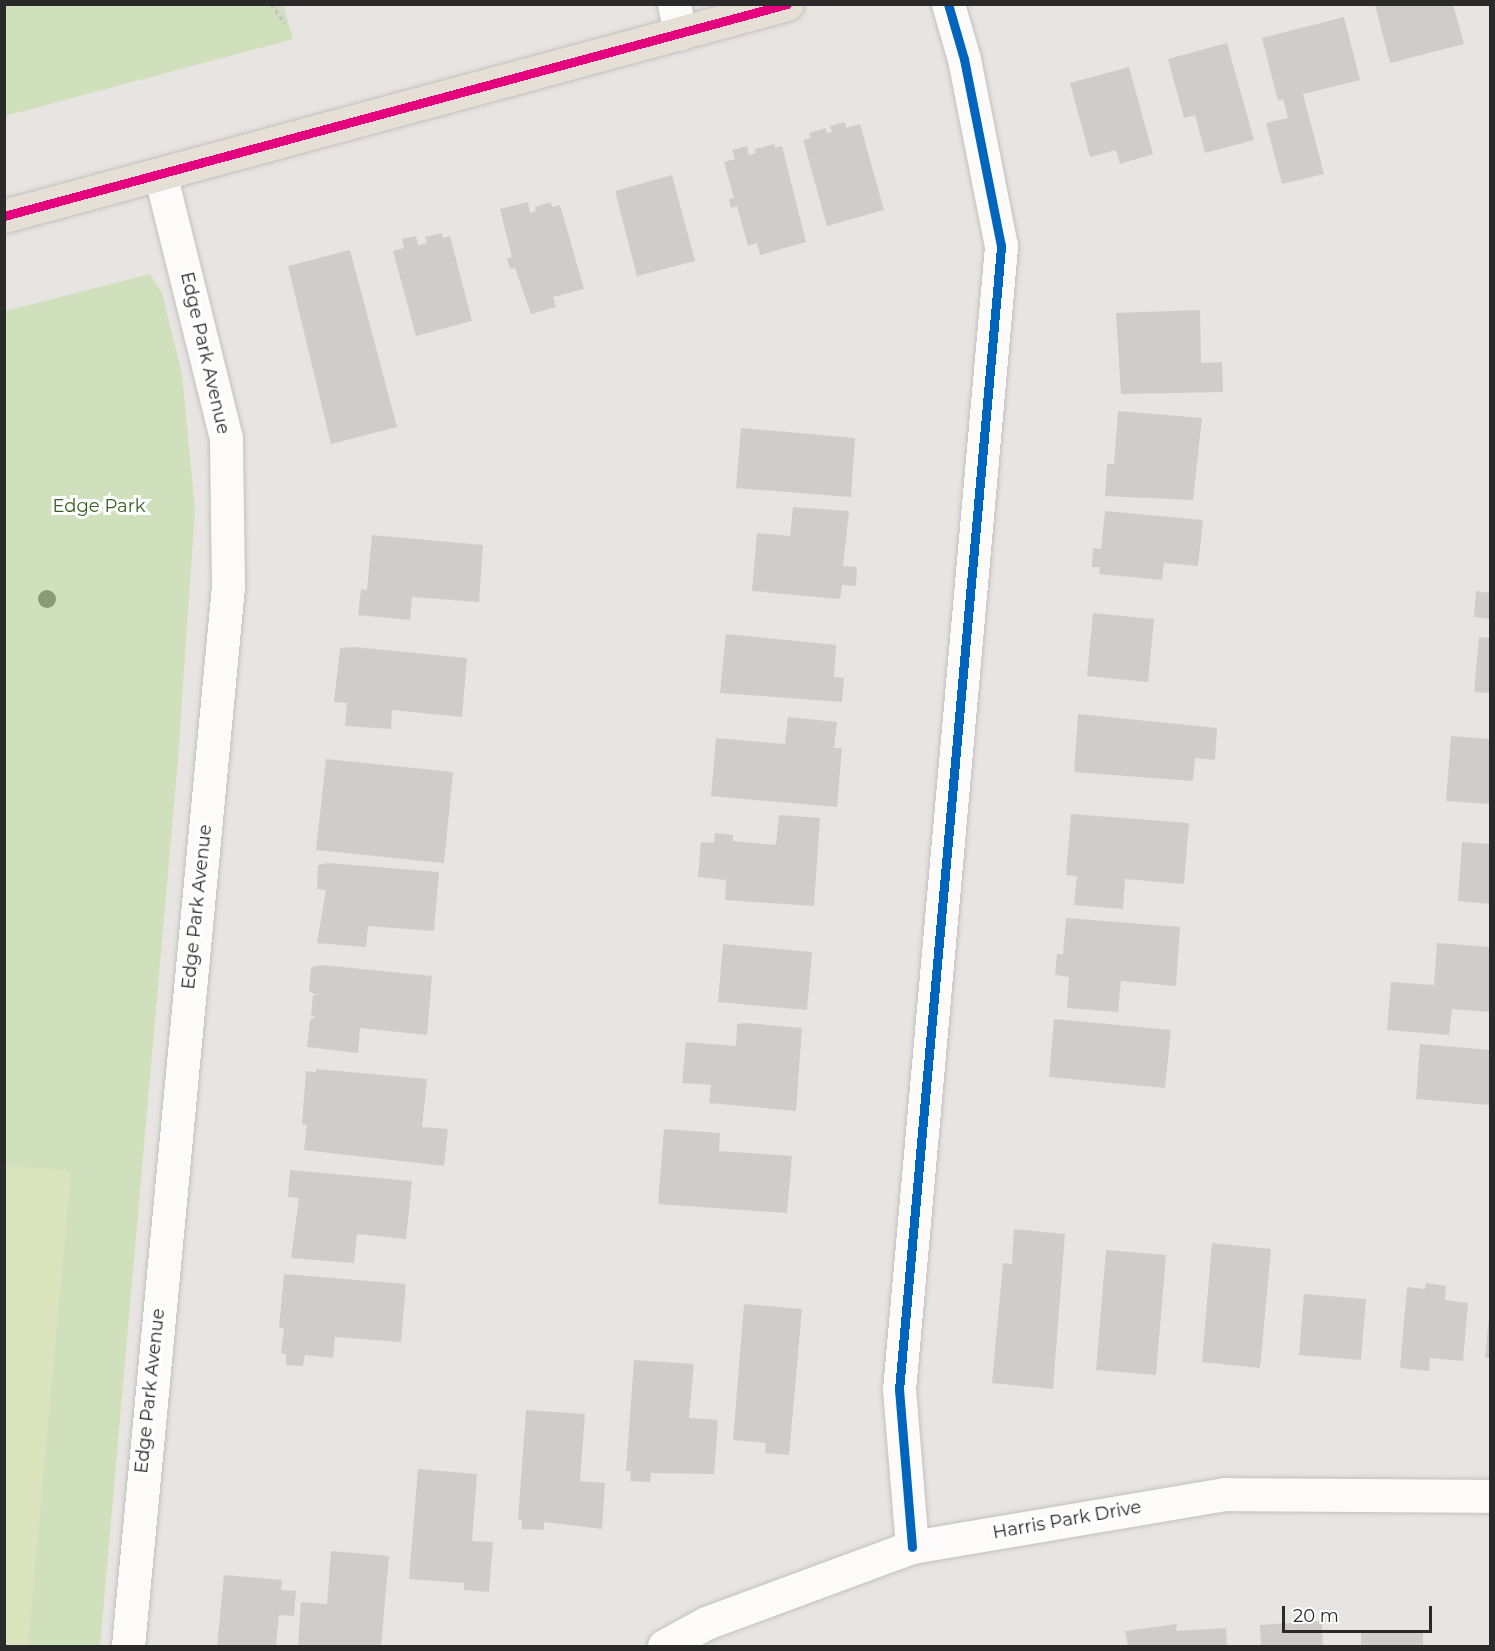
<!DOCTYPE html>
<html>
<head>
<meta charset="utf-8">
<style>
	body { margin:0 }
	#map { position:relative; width:1495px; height:1651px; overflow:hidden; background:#e8e4e1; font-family:Montserrat,sans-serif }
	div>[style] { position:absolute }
	.green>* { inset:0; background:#d0e0bd }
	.pitch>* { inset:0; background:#dae3bc }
	.building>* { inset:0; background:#cfcdca }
	.path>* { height:4px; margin-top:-2px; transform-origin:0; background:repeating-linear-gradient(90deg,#c6c6c5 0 4.5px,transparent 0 7.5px) }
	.roads { filter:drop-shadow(0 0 2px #c2c1c1) drop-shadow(0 0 2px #c2c1c1) }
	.minor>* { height:33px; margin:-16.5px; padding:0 16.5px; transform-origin:16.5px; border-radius:16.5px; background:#fcfbfa }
	.major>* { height:33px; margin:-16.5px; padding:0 16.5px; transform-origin:16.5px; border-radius:16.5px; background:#e5dfd5 }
	.bus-1>* { height:9px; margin:-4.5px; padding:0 4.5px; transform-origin:4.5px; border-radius:4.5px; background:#e5007d }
	.bus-2>* { height:9px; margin:-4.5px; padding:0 4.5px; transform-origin:4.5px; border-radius:4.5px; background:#0065bd }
	.trees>* { width:18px; height:18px; margin:-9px; border-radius:50%; background:#879b78 }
	span { translate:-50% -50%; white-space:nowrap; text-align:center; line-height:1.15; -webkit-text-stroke:6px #fff; paint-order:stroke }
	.street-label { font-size:18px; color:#2a2a2a }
	.park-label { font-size:18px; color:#376022 }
	.frame { position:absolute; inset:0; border:6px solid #2a2a2a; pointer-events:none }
	.scale { position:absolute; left:1282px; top:1606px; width:150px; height:27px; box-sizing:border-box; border:3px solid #2a2a2a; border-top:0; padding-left:8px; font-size:18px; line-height:21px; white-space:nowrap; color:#2a2a2a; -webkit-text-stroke:4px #fff; paint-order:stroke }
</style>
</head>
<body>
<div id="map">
	<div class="green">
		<i style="clip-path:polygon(5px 4px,283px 5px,293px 39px,5px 116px)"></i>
		<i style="clip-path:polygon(150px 274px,162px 293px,182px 374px,195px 509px,178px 759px,100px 1646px,5px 1646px,5px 311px)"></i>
	</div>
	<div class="pitch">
		<i style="clip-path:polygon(4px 1165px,71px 1171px,28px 1646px,4px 1646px)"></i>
	</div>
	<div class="building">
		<i style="clip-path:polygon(1453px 4px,1464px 44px,1390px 63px,1375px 5px)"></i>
		<i style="clip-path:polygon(1344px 17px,1360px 80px,1303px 94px,1324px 174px,1282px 184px,1266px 123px,1288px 118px,1283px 99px,1278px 101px,1262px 38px)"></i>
		<i style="clip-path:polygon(1227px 43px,1254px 140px,1205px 153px,1195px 115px,1184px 118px,1168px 59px)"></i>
		<i style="clip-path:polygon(1129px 67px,1153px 154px,1120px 164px,1116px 150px,1090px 157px,1070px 83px)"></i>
		<i style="clip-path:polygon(845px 122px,846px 128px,860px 124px,884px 210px,827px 226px,803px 140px,811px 138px,809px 133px,825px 128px,827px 133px,832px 132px,830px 126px)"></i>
		<i style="clip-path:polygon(774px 144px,775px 148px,782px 146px,806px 242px,760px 255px,757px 243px,748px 246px,737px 206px,731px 208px,729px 199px,734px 198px,724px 162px,735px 159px,732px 150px,747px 146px,749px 155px,756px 153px,755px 149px)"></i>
		<i style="clip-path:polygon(672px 175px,695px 261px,637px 276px,615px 191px)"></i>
		<i style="clip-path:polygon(528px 202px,530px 213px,536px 211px,535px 207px,551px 202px,552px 207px,560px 205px,584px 289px,553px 297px,556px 307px,531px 314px,515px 268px,510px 269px,507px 259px,512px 257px,500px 209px)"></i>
		<i style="clip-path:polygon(442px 233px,443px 238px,450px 236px,472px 321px,416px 336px,393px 251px,404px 248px,402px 239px,416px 236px,418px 245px,427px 243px,425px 237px)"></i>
		<i style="clip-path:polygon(350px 250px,397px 427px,331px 444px,288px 266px)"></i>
		<i style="clip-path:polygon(1200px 310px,1201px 363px,1222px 362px,1223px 392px,1121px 394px,1116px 313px)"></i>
		<i style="clip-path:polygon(1118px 411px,1202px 418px,1193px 500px,1105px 496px,1107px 464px,1114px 464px)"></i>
		<i style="clip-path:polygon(741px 428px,855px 438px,851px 497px,736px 488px)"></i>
		<i style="clip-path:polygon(793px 507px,849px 511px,843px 566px,857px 567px,856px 586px,842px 585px,840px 599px,752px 591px,757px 533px,790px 536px)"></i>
		<i style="clip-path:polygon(1105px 511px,1203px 520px,1198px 566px,1164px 563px,1162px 580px,1099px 574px,1100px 567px,1092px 567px,1093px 548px,1101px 549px)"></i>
		<i style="clip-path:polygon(372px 535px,483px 545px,479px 602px,412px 597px,410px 620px,358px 615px,361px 589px,367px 590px)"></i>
		<i style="clip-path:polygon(1476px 591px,1490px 593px,1490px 619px,1474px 617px)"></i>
		<i style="clip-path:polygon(1093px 613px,1154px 619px,1148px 682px,1087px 676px)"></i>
		<i style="clip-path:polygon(726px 634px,836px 645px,834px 677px,844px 678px,842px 702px,720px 693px)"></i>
		<i style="clip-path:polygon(1479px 637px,1490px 638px,1490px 693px,1474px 692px)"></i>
		<i style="clip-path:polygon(354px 647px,467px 658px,462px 717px,392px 710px,391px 729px,345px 726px,347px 703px,334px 702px,340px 648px)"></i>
		<i style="clip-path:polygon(1078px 714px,1217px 728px,1215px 760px,1195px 758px,1193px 781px,1074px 772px)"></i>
		<i style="clip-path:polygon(788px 717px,837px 722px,834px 748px,842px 748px,837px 807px,711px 796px,716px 738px,785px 744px)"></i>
		<i style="clip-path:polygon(1451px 736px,1490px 739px,1490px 804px,1446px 801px)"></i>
		<i style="clip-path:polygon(326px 759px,453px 772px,444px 863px,316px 850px)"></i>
		<i style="clip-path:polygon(1071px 814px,1189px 823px,1184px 884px,1125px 879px,1123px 909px,1074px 905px,1077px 876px,1066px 875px)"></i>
		<i style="clip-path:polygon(779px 815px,820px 818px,814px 906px,725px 900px,726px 880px,698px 877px,701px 842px,714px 843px,715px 833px,733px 835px,733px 841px,776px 845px)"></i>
		<i style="clip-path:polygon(1462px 842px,1490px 844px,1490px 904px,1458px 901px)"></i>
		<i style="clip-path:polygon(328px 863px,439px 872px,434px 931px,368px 926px,366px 947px,317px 943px,326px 890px,317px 889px,318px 865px)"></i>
		<i style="clip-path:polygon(1066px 918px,1180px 927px,1176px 986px,1121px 981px,1118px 1012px,1067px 1008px,1069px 977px,1055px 975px,1057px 954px,1063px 954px)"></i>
		<i style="clip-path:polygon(1437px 943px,1490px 947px,1490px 1012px,1452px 1009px,1449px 1035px,1387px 1030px,1391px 982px,1434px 985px)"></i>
		<i style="clip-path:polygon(723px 944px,812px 952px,807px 1010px,718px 1002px)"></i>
		<i style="clip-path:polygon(322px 965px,432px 976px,427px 1035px,360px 1028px,358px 1053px,307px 1047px,310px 1020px,316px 1017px,311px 1016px,313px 995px,319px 995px,309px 992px,311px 967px)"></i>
		<i style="clip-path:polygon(1054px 1019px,1171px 1030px,1165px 1088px,1049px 1077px)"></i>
		<i style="clip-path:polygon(746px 1023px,802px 1028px,796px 1111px,709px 1103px,711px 1085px,682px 1083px,686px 1042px,736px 1046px,737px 1024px)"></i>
		<i style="clip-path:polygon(1420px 1044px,1490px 1050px,1490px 1105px,1416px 1099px)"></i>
		<i style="clip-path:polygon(316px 1069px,427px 1079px,422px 1127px,448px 1129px,444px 1166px,304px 1150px,307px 1125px,302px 1124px,306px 1071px,316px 1072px)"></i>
		<i style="clip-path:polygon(664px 1129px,720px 1133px,719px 1151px,792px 1156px,787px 1213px,658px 1204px)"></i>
		<i style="clip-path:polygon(290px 1170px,412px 1181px,406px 1239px,357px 1234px,354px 1263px,291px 1258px,299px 1198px,288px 1197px)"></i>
		<i style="clip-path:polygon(1014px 1229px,1065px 1234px,1053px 1389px,992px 1383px,1003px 1263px,1012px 1264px)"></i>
		<i style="clip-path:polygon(1212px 1243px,1271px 1249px,1260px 1368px,1202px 1362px)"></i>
		<i style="clip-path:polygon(1106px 1250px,1166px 1255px,1156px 1375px,1096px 1370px)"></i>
		<i style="clip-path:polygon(284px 1274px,406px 1284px,401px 1342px,335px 1337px,333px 1358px,305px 1355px,303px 1366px,286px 1365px,286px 1354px,281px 1353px,284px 1328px,279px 1328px)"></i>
		<i style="clip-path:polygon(1426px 1283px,1446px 1286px,1445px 1300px,1468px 1303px,1463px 1361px,1430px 1358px,1429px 1371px,1400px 1368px,1407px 1287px,1425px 1289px)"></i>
		<i style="clip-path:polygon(1304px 1294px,1366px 1299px,1361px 1360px,1299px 1355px)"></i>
		<i style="clip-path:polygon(744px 1304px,802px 1309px,789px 1455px,765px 1453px,766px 1443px,733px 1440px)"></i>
		<i style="clip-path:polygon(1489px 1317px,1490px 1317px,1490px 1358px,1485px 1358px)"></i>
		<i style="clip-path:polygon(634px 1360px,694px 1364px,689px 1418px,718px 1420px,714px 1474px,651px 1473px,650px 1482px,630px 1481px,631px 1471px,626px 1471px)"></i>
		<i style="clip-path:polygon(526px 1410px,585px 1414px,580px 1481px,605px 1483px,602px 1529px,544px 1522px,544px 1530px,522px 1529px,522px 1520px,518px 1520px)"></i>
		<i style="clip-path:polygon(418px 1469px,477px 1474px,472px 1541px,493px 1542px,489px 1592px,464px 1590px,464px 1583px,409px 1579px)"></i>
		<i style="clip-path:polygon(331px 1551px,389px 1556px,381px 1646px,298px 1646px,301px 1602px,327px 1604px)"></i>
		<i style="clip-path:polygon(224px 1575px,282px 1580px,281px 1590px,296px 1591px,294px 1616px,279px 1615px,276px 1646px,217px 1646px)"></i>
		<i style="clip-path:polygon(1322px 1621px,1323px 1646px,1261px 1646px,1260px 1625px)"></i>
		<i style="clip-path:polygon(1177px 1624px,1176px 1631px,1226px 1628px,1227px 1646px,1128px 1646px,1125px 1631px)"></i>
		<i style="clip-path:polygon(1361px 1630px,1423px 1630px,1423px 1646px,1361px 1646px)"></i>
	</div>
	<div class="path">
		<i style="left:271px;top:4px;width:24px;rotate:55deg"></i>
	</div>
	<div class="roads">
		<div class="minor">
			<i style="left:674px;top:4px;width:30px;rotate:78deg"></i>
			<i style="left:912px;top:1547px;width:158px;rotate:-94.7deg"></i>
			<i style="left:899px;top:1390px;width:1149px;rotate:-84.9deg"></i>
			<i style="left:1001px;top:246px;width:191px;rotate:-101.2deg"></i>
			<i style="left:964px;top:59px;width:57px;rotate:-106.2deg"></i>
			<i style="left:128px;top:1646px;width:1065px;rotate:-84.61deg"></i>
			<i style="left:228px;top:586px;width:148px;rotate:-90.8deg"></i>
			<i style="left:226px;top:438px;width:272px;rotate:-104deg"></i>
			<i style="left:664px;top:1646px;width:48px;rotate:-28.7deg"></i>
			<i style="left:706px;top:1623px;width:220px;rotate:-20.3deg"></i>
			<i style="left:912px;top:1547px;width:316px;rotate:-9.6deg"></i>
			<i style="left:1224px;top:1494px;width:266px;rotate:0.4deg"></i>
		</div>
		<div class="major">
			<i style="left:4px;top:216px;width:811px;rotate:-15.15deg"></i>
		</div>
	</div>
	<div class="bus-1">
		<i style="left:4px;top:216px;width:811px;rotate:-15.15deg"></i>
	</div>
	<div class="bus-2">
		<i style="left:912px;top:1547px;width:158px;rotate:-94.7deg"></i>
		<i style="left:899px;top:1390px;width:1149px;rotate:-84.9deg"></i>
		<i style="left:1001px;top:246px;width:191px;rotate:-101.2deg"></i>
		<i style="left:964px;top:59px;width:57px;rotate:-106.2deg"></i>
	</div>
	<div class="trees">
		<i style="left:47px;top:599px"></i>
	</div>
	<div class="street-label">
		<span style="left:205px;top:353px;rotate:77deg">Edge Park Avenue</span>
		<span style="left:197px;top:907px;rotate:-84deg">Edge Park Avenue</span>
		<span style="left:150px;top:1391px;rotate:-84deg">Edge Park Avenue</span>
		<span style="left:1067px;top:1520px;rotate:-10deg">Harris Park Drive</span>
	</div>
	<div class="park-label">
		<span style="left:99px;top:506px">Edge Park</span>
	</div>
	<div class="frame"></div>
	<div class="scale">20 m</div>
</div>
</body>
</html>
